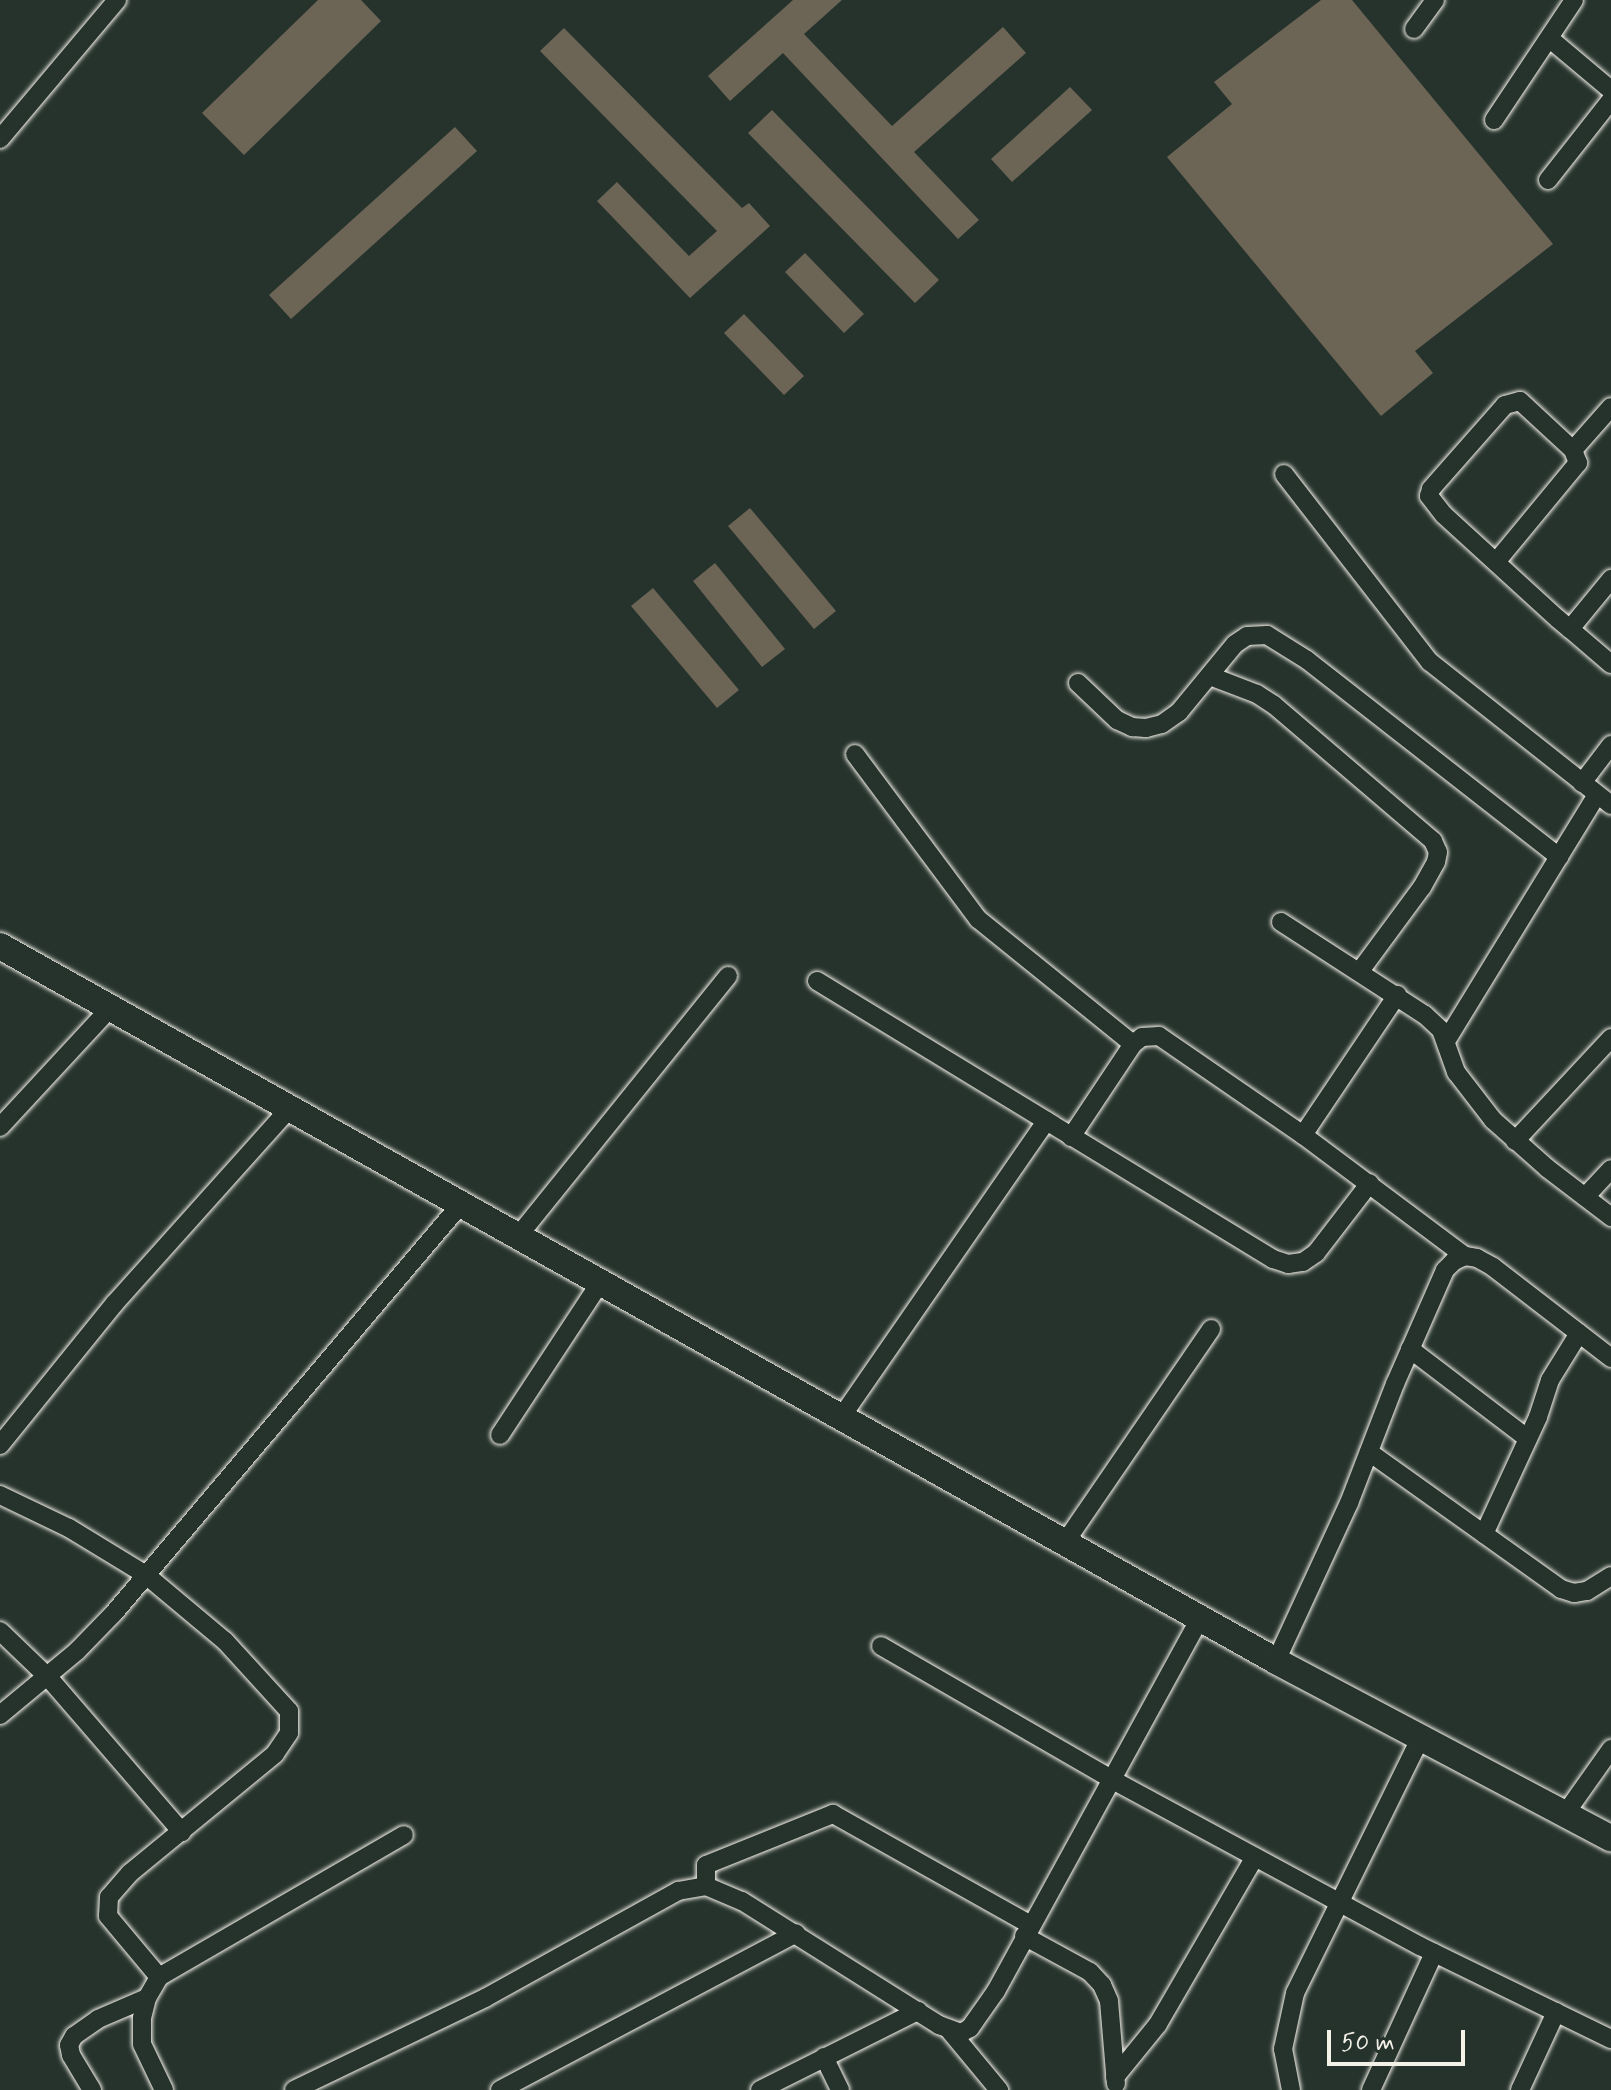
<!DOCTYPE html>
<html>
<head>
<meta charset="utf-8">
<style>
	body { margin:0 }
	#map { position:relative; width:1611px; height:2090px; overflow:hidden; background:#26332d; font-family:Mynerve,sans-serif }
	div>[style] { position:absolute }
	.building>* { inset:0; background:#6c6555 }
	.roads { filter:drop-shadow(0 0 2px #f4f1e8) drop-shadow(0 0 2px #f4f1e8) }
	.street>* { height:18px; margin:-9px; padding:0 9px; transform-origin:9px; border-radius:9px; background:#26332d }
	.secondary>* { height:26px; margin:-13px; padding:0 13px; transform-origin:13px; border-radius:13px; background:#26332d }
	span { translate:-50% -50%; white-space:nowrap; text-align:center; line-height:1.15; -webkit-text-stroke:6px #26332d; paint-order:stroke }
	.scale { position:absolute; left:1327px; top:2030px; width:138px; height:36px; box-sizing:border-box; border:4px solid #f4f1e8; border-top:0; padding-left:10px; font-size:24px; line-height:28px; white-space:nowrap; color:#f4f1e8; -webkit-text-stroke:6px #26332d; paint-order:stroke }
</style>
</head>
<body>
<div id="map">
	<div class="building">
		<i style="clip-path:polygon(318px 0,361px 0,381px 21px,244px 155px,202px 113px)"></i>
		<i style="clip-path:polygon(793px 0,842px 0,804px 34px,892px 126px,1003px 27px,1026px 53px,914px 152px,979px 220px,958px 239px,783px 53px,730px 101px,708px 76px)"></i>
		<i style="clip-path:polygon(1321px 0,1352px 0,1553px 244px,1415px 351px,1433px 373px,1381px 416px,1167px 157px,1232px 104px,1214px 82px)"></i>
		<i style="clip-path:polygon(564px 28px,742px 208px,749px 203px,770px 226px,690px 298px,597px 201px,617px 182px,689px 256px,717px 231px,540px 51px)"></i>
		<i style="clip-path:polygon(1070px 87px,1092px 110px,1012px 182px,991px 159px)"></i>
		<i style="clip-path:polygon(772px 110px,939px 280px,915px 303px,748px 133px)"></i>
		<i style="clip-path:polygon(455px 127px,477px 151px,291px 319px,269px 295px)"></i>
		<i style="clip-path:polygon(805px 253px,864px 314px,844px 333px,785px 272px)"></i>
		<i style="clip-path:polygon(744px 314px,804px 376px,784px 395px,724px 333px)"></i>
		<i style="clip-path:polygon(750px 508px,836px 611px,814px 629px,728px 526px)"></i>
		<i style="clip-path:polygon(715px 563px,785px 649px,762px 667px,693px 581px)"></i>
		<i style="clip-path:polygon(653px 588px,739px 690px,717px 708px,631px 606px)"></i>
	</div>
	<div class="roads">
		<div class="street">
			<i style="left:1414px;top:29px;width:36px;rotate:-54deg"></i>
			<i style="left:1549px;top:38px;width:81px;rotate:40deg"></i>
			<i style="left:1494px;top:120px;width:144px;rotate:-56.3deg"></i>
			<i style="left:0;top:139px;width:182px;rotate:-49.9deg"></i>
			<i style="left:1548px;top:180px;width:102px;rotate:-51.8deg"></i>
			<i style="left:1573px;top:450px;width:57px;rotate:-48.5deg"></i>
			<i style="left:1284px;top:474px;width:238px;rotate:52.2deg"></i>
			<i style="left:1430px;top:662px;width:231px;rotate:38.3deg"></i>
			<i style="left:1496px;top:562px;width:129px;rotate:-50.4deg"></i>
			<i style="left:1578px;top:463px;width:14px;rotate:-111deg"></i>
			<i style="left:1573px;top:450px;width:72px;rotate:-137.2deg"></i>
			<i style="left:1520px;top:401px;width:16px;rotate:165deg"></i>
			<i style="left:1505px;top:405px;width:112px;rotate:131.4deg"></i>
			<i style="left:1431px;top:489px;width:7px;rotate:106deg"></i>
			<i style="left:1429px;top:496px;width:24px;rotate:52deg"></i>
			<i style="left:1444px;top:515px;width:154px;rotate:42.4deg"></i>
			<i style="left:1558px;top:619px;width:16px;rotate:40deg"></i>
			<i style="left:1570px;top:629px;width:54px;rotate:40.5deg"></i>
			<i style="left:1570px;top:629px;width:65px;rotate:-50.6deg"></i>
			<i style="left:1210px;top:676px;width:50px;rotate:21deg"></i>
			<i style="left:1257px;top:694px;width:20px;rotate:33deg"></i>
			<i style="left:1274px;top:705px;width:209px;rotate:40.5deg"></i>
			<i style="left:1433px;top:841px;width:12px;rotate:66deg"></i>
			<i style="left:1438px;top:852px;width:10px;rotate:101deg"></i>
			<i style="left:1436px;top:862px;width:29px;rotate:119deg"></i>
			<i style="left:1422px;top:887px;width:104px;rotate:126.4deg"></i>
			<i style="left:1078px;top:683px;width:54px;rotate:43.5deg"></i>
			<i style="left:1117px;top:720px;width:17px;rotate:25deg"></i>
			<i style="left:1132px;top:727px;width:14px;rotate:4deg"></i>
			<i style="left:1146px;top:728px;width:16px;rotate:-14deg"></i>
			<i style="left:1162px;top:724px;width:21px;rotate:-35deg"></i>
			<i style="left:1179px;top:712px;width:88px;rotate:-50.5deg"></i>
			<i style="left:1235px;top:644px;width:14px;rotate:-34deg"></i>
			<i style="left:1247px;top:636px;width:20px;rotate:-3deg"></i>
			<i style="left:1267px;top:635px;width:47px;rotate:32deg"></i>
			<i style="left:1307px;top:660px;width:320px;rotate:38deg"></i>
			<i style="left:855px;top:754px;width:206px;rotate:53.3deg"></i>
			<i style="left:978px;top:919px;width:199px;rotate:38.9deg"></i>
			<i style="left:1582px;top:783px;width:48px;rotate:-52.7deg"></i>
			<i style="left:1281px;top:922px;width:171px;rotate:32.9deg"></i>
			<i style="left:1425px;top:1015px;width:22px;rotate:43deg"></i>
			<i style="left:1441px;top:1030px;width:45px;rotate:70.3deg"></i>
			<i style="left:1456px;top:1072px;width:61px;rotate:52.4deg"></i>
			<i style="left:1493px;top:1120px;width:72px;rotate:41.6deg"></i>
			<i style="left:1547px;top:1168px;width:81px;rotate:37.4deg"></i>
			<i style="left:817px;top:981px;width:534px;rotate:31.37deg"></i>
			<i style="left:1273px;top:1259px;width:16px;rotate:18deg"></i>
			<i style="left:1288px;top:1264px;width:15px;rotate:-8deg"></i>
			<i style="left:1303px;top:1262px;width:16px;rotate:-35deg"></i>
			<i style="left:1316px;top:1253px;width:88px;rotate:-52.4deg"></i>
			<i style="left:1446px;top:1041px;width:289px;rotate:-58.5deg"></i>
			<i style="left:0;top:1127px;width:163px;rotate:-47.2deg"></i>
			<i style="left:1303px;top:1135px;width:169px;rotate:-56.1deg"></i>
			<i style="left:1071px;top:1137px;width:112px;rotate:-56.3deg"></i>
			<i style="left:1133px;top:1044px;width:11px;rotate:-38deg"></i>
			<i style="left:1142px;top:1037px;width:17px;rotate:-3deg"></i>
			<i style="left:1159px;top:1036px;width:175px;rotate:34.5deg"></i>
			<i style="left:1303px;top:1135px;width:202px;rotate:36.8deg"></i>
			<i style="left:1515px;top:1141px;width:141px;rotate:-47deg"></i>
			<i style="left:1585px;top:1197px;width:38px;rotate:-47deg"></i>
			<i style="left:519px;top:1235px;width:333px;rotate:-51.1deg"></i>
			<i style="left:1410px;top:1349px;width:148px;rotate:37.3deg"></i>
			<i style="left:842px;top:1416px;width:359px;rotate:-55.3deg"></i>
			<i style="left:500px;top:1435px;width:184px;rotate:-56.7deg"></i>
			<i style="left:0;top:1445px;width:183px;rotate:-51deg"></i>
			<i style="left:115px;top:1303px;width:262px;rotate:-48.1deg"></i>
			<i style="left:1369px;top:1452px;width:236px;rotate:35.5deg"></i>
			<i style="left:1561px;top:1589px;width:14px;rotate:17deg"></i>
			<i style="left:1574px;top:1593px;width:13px;rotate:-9deg"></i>
			<i style="left:1587px;top:1591px;width:28px;rotate:-32deg"></i>
			<i style="left:0;top:1495px;width:76px;rotate:25.6deg"></i>
			<i style="left:69px;top:1528px;width:90px;rotate:31.4deg"></i>
			<i style="left:146px;top:1575px;width:103px;rotate:39.9deg"></i>
			<i style="left:225px;top:1641px;width:95px;rotate:47.6deg"></i>
			<i style="left:289px;top:1711px;width:22px;rotate:90deg"></i>
			<i style="left:289px;top:1733px;width:25px;rotate:124deg"></i>
			<i style="left:275px;top:1754px;width:188px;rotate:140.6deg"></i>
			<i style="left:130px;top:1873px;width:32px;rotate:131deg"></i>
			<i style="left:109px;top:1897px;width:19px;rotate:93deg"></i>
			<i style="left:108px;top:1916px;width:80px;rotate:50.1deg"></i>
			<i style="left:1484px;top:1534px;width:129px;rotate:-65.2deg"></i>
			<i style="left:1538px;top:1417px;width:39px;rotate:-72deg"></i>
			<i style="left:1550px;top:1380px;width:55px;rotate:-58.3deg"></i>
			<i style="left:1066px;top:1541px;width:257px;rotate:-55.6deg"></i>
			<i style="left:0;top:1631px;width:66px;rotate:43.8deg"></i>
			<i style="left:48px;top:1677px;width:205px;rotate:49.2deg"></i>
			<i style="left:881px;top:1646px;width:266px;rotate:30deg"></i>
			<i style="left:1111px;top:1779px;width:351px;rotate:28.4deg"></i>
			<i style="left:1420px;top:1946px;width:212px;rotate:26deg"></i>
			<i style="left:1276px;top:1661px;width:174px;rotate:-65.2deg"></i>
			<i style="left:1349px;top:1503px;width:128px;rotate:-68.9deg"></i>
			<i style="left:1395px;top:1384px;width:124px;rotate:-66.3deg"></i>
			<i style="left:1445px;top:1270px;width:13px;rotate:-45deg"></i>
			<i style="left:1454px;top:1261px;width:12px;rotate:-24deg"></i>
			<i style="left:1465px;top:1256px;width:12px;rotate:9deg"></i>
			<i style="left:1477px;top:1258px;width:18px;rotate:29deg"></i>
			<i style="left:1493px;top:1267px;width:149px;rotate:37.6deg"></i>
			<i style="left:0;top:1715px;width:100px;rotate:-39.7deg"></i>
			<i style="left:77px;top:1651px;width:53px;rotate:-45.8deg"></i>
			<i style="left:114px;top:1613px;width:536px;rotate:-49.69deg"></i>
			<i style="left:1565px;top:1814px;width:80px;rotate:-54.7deg"></i>
			<i style="left:706px;top:1886px;width:21px;rotate:-90deg"></i>
			<i style="left:706px;top:1865px;width:137px;rotate:-21.9deg"></i>
			<i style="left:833px;top:1814px;width:227px;rotate:29.3deg"></i>
			<i style="left:1024px;top:1936px;width:75px;rotate:28.6deg"></i>
			<i style="left:1090px;top:1972px;width:18px;rotate:47deg"></i>
			<i style="left:1102px;top:1985px;width:17px;rotate:66deg"></i>
			<i style="left:1109px;top:2001px;width:83px;rotate:85.2deg"></i>
			<i style="left:950px;top:2031px;width:77px;rotate:50.3deg"></i>
			<i style="left:824px;top:2057px;width:37px;rotate:64deg"></i>
			<i style="left:1115px;top:2077px;width:68px;rotate:-50.9deg"></i>
			<i style="left:1158px;top:2024px;width:193px;rotate:-59.9deg"></i>
			<i style="left:92px;top:2090px;width:41px;rotate:-121deg"></i>
			<i style="left:71px;top:2055px;width:10px;rotate:-101deg"></i>
			<i style="left:69px;top:2045px;width:10px;rotate:-61deg"></i>
			<i style="left:74px;top:2036px;width:29px;rotate:-35deg"></i>
			<i style="left:98px;top:2019px;width:53px;rotate:-23.2deg"></i>
			<i style="left:164px;top:2090px;width:51px;rotate:-115.6deg"></i>
			<i style="left:142px;top:2044px;width:26px;rotate:-90deg"></i>
			<i style="left:142px;top:2018px;width:21px;rotate:-76deg"></i>
			<i style="left:147px;top:1998px;width:24px;rotate:-60deg"></i>
			<i style="left:159px;top:1977px;width:283px;rotate:-30.1deg"></i>
			<i style="left:294px;top:2090px;width:212px;rotate:-25.7deg"></i>
			<i style="left:485px;top:1998px;width:221px;rotate:-29deg"></i>
			<i style="left:678px;top:1891px;width:28px;rotate:-10deg"></i>
			<i style="left:706px;top:1886px;width:39px;rotate:23deg"></i>
			<i style="left:742px;top:1901px;width:233px;rotate:32.2deg"></i>
			<i style="left:939px;top:2025px;width:23px;rotate:20deg"></i>
			<i style="left:961px;top:2033px;width:10px;rotate:-29deg"></i>
			<i style="left:970px;top:2028px;width:45px;rotate:-54.9deg"></i>
			<i style="left:996px;top:1991px;width:426px;rotate:-61.3deg"></i>
			<i style="left:500px;top:2090px;width:335px;rotate:-27.9deg"></i>
			<i style="left:760px;top:2090px;width:177px;rotate:-26.6deg"></i>
			<i style="left:1291px;top:2090px;width:42px;rotate:-101deg"></i>
			<i style="left:1283px;top:2049px;width:57px;rotate:-77.9deg"></i>
			<i style="left:1295px;top:1993px;width:285px;rotate:-63.8deg"></i>
			<i style="left:1371px;top:2090px;width:151px;rotate:-65.3deg"></i>
			<i style="left:1520px;top:2090px;width:86px;rotate:-65.2deg"></i>
		</div>
		<div class="secondary">
			<i style="left:0;top:946px;width:1463px;rotate:29.26deg"></i>
			<i style="left:1276px;top:1661px;width:379px;rotate:27.9deg"></i>
		</div>
	</div>
	<div class="scale">50 m</div>
</div>
</body>
</html>
